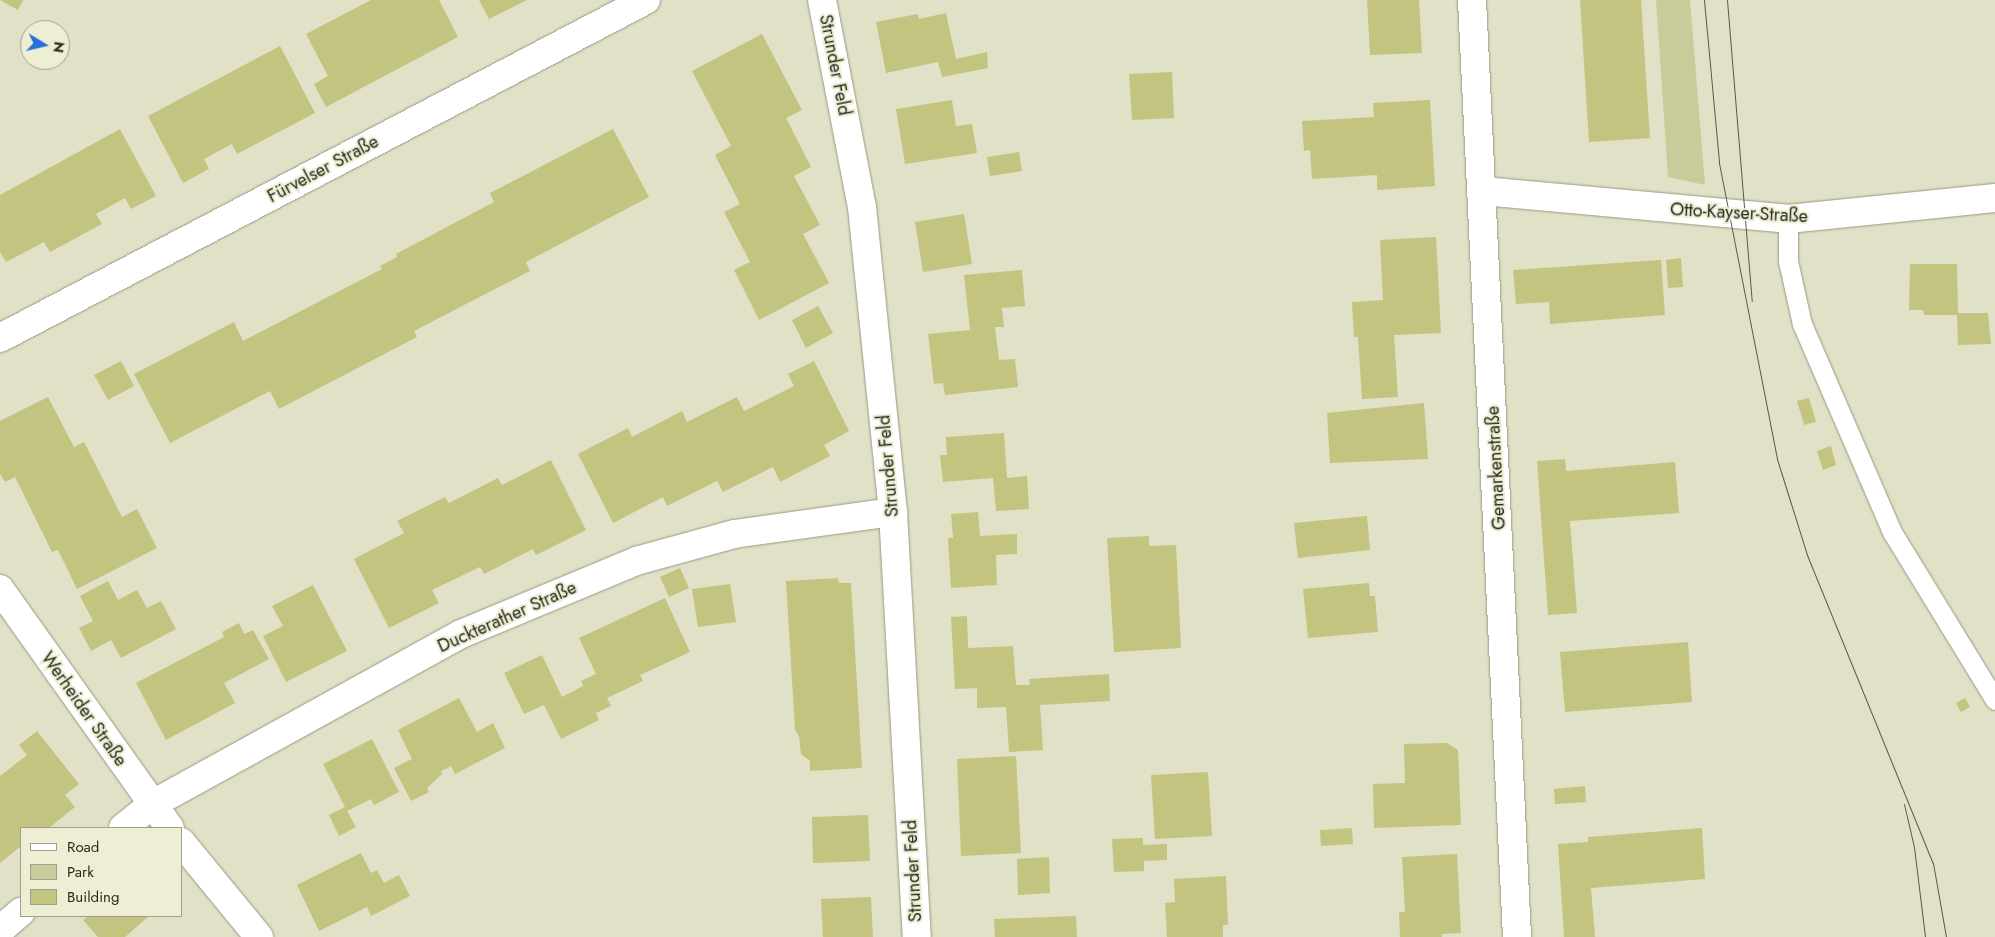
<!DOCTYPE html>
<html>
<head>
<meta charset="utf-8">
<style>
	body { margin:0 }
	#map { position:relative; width:1995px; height:937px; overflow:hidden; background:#e0e1c7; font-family:Jost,sans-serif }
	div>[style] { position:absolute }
	.green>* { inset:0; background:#cacb9b }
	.building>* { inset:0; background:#c3c480 }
	.roads { filter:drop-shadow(0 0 1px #999981) drop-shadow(0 0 1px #999981) }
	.service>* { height:19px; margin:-9.5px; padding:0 9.5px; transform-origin:9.5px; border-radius:9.5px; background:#fff }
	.minor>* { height:28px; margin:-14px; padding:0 14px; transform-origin:14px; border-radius:14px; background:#fff }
	.tram>* { height:1px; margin:-0.5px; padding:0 0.5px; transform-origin:0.5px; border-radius:0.5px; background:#59594b }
	span { translate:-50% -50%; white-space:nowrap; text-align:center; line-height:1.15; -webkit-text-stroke:4px #edeed4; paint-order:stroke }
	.street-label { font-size:18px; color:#2a2a20 }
	.legend { position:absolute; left:20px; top:827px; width:162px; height:90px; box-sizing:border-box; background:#edeed4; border:1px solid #9fa08c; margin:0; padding:6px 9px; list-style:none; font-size:15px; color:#2a2a20 }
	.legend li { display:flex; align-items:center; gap:10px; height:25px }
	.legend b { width:25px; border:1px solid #9fa08c }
	.north { position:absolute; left:20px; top:20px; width:50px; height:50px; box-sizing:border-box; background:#edeed4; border:1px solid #9fa08c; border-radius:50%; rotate:99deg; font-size:14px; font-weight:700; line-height:20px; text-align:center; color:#2a2a20 }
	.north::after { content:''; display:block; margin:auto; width:18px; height:22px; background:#2970dc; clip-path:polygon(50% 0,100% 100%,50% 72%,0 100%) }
</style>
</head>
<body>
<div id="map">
	<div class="green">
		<i style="clip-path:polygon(1656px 0,1690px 0,1705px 185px,1668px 177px)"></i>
	</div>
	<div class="building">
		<i style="clip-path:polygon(0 0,23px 0,18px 10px)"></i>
		<i style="clip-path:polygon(371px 0,439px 0,458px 37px,326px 107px,314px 84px,328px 76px,306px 34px)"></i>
		<i style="clip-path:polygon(479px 0,527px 0,489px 19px)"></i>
		<i style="clip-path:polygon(1367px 0,1419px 0,1422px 53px,1370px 55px)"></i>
		<i style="clip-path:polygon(1580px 0,1641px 0,1650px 138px,1589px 142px)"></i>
		<i style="clip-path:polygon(946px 13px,956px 59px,987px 52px,988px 68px,942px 77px,938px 62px,886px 73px,876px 22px,918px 14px,919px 19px)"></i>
		<i style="clip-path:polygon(762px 34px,802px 110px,786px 118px,811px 167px,794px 176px,820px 225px,803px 234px,829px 283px,759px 320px,734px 270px,750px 262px,724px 212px,740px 204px,715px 155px,731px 146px,692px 71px)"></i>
		<i style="clip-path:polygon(280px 46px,315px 113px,237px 154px,232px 144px,204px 159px,209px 169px,183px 183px,148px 116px)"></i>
		<i style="clip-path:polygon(1172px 72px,1174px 118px,1132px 120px,1129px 74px)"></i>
		<i style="clip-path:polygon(952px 100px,956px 126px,972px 124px,977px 153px,905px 164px,896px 109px)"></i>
		<i style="clip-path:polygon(1430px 100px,1435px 186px,1377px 190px,1377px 175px,1312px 179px,1310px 150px,1304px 151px,1302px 121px,1374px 117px,1373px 103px)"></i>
		<i style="clip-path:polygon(120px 129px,156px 196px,131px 209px,125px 198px,96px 214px,102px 224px,50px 252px,44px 242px,6px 262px,0 252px,0 195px)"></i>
		<i style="clip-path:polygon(613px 129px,649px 197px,526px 262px,530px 271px,414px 331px,417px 337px,279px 409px,270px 391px,170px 443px,134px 374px,234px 322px,243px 341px,382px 269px,380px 266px,397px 257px,396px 254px,494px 202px,490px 193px)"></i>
		<i style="clip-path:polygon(1019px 152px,1022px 171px,990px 176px,987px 157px)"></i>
		<i style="clip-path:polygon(964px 214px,972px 264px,923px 272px,915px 222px)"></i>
		<i style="clip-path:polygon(1436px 237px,1441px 333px,1394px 335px,1398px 397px,1362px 399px,1358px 337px,1354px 337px,1352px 302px,1383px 300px,1380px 240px)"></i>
		<i style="clip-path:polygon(1681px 258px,1683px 287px,1668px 288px,1666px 260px)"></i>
		<i style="clip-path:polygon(1661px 260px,1665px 315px,1550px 324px,1549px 302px,1516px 304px,1513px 270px)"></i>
		<i style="clip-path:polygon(1910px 264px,1957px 264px,1958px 313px,1988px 313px,1991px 344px,1958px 345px,1957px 315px,1924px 315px,1923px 310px,1909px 310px)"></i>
		<i style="clip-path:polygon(1022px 270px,1025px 306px,1002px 308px,1004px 327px,995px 327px,999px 360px,1015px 359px,1018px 387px,945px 395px,943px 383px,934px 384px,928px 334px,970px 330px,964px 275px)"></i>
		<i style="clip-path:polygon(818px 306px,833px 333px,806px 348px,792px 320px)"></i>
		<i style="clip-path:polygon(121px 361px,134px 386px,108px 400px,94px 375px)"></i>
		<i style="clip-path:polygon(814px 361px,849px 431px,824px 445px,830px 456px,780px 482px,773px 467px,723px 492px,717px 481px,667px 506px,663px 497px,613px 523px,578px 454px,628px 428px,632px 437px,682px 411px,687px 422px,737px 397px,744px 411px,794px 386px,788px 374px)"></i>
		<i style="clip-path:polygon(48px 397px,74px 447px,84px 442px,122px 517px,137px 509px,157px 548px,77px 589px,58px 550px,52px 552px,15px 477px,5px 482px,0 474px,0 421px)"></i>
		<i style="clip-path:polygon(1809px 398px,1816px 422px,1804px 425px,1797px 401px)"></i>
		<i style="clip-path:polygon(1424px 403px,1428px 459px,1330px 463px,1327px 413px)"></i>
		<i style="clip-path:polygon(1004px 433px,1007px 478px,1027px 476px,1029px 509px,996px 511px,993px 478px,943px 482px,940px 455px,947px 455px,946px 437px)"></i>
		<i style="clip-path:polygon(1831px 446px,1836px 465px,1823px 470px,1817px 451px)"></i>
		<i style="clip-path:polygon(1565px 459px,1566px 471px,1675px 462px,1679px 513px,1570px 521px,1577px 613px,1548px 615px,1537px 461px)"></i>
		<i style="clip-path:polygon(551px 460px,586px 530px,536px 555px,533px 549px,484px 574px,480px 567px,432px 590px,439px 603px,389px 628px,354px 559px,404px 533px,397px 521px,445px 497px,449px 503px,498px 478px,502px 485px)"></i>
		<i style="clip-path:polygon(978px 512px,980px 536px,1017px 534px,1017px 554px,996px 555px,997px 585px,951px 588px,948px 538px,953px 538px,951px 514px)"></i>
		<i style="clip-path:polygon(1367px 516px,1370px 550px,1298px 558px,1294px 523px)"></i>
		<i style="clip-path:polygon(1149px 536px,1149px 546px,1176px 545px,1181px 648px,1114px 652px,1107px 538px)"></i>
		<i style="clip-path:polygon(680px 568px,689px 588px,669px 597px,660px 577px)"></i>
		<i style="clip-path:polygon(838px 578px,839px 583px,851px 583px,862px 768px,810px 771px,810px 761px,801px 754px,799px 736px,795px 730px,786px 581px)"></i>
		<i style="clip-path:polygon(108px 581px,118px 600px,137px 590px,147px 608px,161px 601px,176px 629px,121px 658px,111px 640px,91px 651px,79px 628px,93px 621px,80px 596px)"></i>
		<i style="clip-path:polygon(1369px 583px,1370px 596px,1375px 596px,1378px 632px,1308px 638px,1303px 589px)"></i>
		<i style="clip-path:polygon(730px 584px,736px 622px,698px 627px,692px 589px)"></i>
		<i style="clip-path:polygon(313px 585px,347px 651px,286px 682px,263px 636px,283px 626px,272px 606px)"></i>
		<i style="clip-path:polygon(665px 598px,690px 652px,640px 675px,643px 681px,607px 698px,611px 706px,596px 713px,599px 720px,561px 739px,544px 705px,524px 714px,504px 673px,542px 655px,562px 697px,583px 686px,581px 681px,596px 674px,579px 638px)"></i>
		<i style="clip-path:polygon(967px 616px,968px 648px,1013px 646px,1016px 685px,1030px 685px,1029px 679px,1109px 674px,1110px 701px,1040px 705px,1043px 750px,1009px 752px,1006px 707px,977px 708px,977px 688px,955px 689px,951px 617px)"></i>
		<i style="clip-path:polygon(239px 623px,244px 634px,253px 630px,269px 659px,224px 683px,235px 703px,166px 740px,136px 683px,224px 637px,222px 632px)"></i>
		<i style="clip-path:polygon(1688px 642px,1692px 702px,1565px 712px,1560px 652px)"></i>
		<i style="clip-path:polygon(459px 698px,477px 732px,493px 723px,505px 748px,455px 774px,451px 766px,441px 771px,442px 774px,427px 788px,429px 792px,411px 801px,394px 768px,412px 759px,398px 730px)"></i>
		<i style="clip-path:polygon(1965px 698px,1970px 707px,1961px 712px,1956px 703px)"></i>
		<i style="clip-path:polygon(37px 731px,79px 784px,65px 795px,75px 807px,49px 828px,21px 828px,21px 846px,0 863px,0 776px,27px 755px,19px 745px)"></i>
		<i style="clip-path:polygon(372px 739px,399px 792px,374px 805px,371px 799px,347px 811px,356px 827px,339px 836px,329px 815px,345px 807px,323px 764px)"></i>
		<i style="clip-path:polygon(1447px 743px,1458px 750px,1461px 825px,1374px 828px,1373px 784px,1405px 783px,1404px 744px)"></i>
		<i style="clip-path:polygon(1016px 756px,1021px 853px,961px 856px,957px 759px)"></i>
		<i style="clip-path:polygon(1208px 772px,1212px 836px,1155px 839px,1151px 775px)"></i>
		<i style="clip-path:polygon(1585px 786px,1586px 802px,1555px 804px,1554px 789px)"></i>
		<i style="clip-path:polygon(868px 815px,870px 861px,813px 863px,812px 817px)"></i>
		<i style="clip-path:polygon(1352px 828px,1353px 844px,1321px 846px,1320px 830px)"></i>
		<i style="clip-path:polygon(1702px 828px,1705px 879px,1591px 888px,1595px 937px,1564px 937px,1558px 844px,1588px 842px,1588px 837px)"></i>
		<i style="clip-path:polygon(1143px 838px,1143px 845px,1167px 844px,1167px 860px,1144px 861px,1144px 871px,1114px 872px,1112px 839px)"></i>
		<i style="clip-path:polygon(361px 853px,371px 873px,377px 870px,384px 883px,399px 875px,410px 896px,371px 916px,367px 907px,319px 931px,297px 885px)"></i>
		<i style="clip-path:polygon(1457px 854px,1461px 933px,1442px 934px,1442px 937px,1400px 937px,1399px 912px,1405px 912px,1402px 857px)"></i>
		<i style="clip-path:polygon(1049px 857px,1050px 893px,1018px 895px,1017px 859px)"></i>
		<i style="clip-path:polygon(1226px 876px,1228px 925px,1223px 925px,1223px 937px,1167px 937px,1165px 903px,1175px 902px,1174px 879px)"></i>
		<i style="clip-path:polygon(871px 897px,873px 937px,823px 937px,821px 899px)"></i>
		<i style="clip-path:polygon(88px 916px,149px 916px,125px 937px,98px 937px,83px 920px)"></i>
		<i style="clip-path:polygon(1076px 916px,1077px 937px,995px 937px,994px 919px)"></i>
	</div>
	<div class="roads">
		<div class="service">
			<i style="left:1788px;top:219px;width:42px;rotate:90deg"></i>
			<i style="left:1788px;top:261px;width:65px;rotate:77.5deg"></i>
			<i style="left:1802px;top:324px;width:227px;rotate:66.6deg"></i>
			<i style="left:1892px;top:532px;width:197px;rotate:58.5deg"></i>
		</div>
		<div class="minor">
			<i style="left:822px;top:0;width:211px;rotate:79.1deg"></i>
			<i style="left:862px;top:207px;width:307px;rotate:84.2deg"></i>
			<i style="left:893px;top:512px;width:426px;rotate:86.8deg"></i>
			<i style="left:1472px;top:0;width:938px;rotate:87.25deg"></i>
			<i style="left:1483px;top:191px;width:306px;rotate:5.2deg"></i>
			<i style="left:1788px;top:219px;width:208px;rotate:-5.8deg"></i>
			<i style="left:0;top:338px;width:729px;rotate:-27.62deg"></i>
			<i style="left:0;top:589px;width:293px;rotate:54.6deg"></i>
			<i style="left:123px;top:828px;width:36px;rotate:-39deg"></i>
			<i style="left:151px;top:805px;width:354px;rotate:-28.9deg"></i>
			<i style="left:461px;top:634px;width:190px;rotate:-22.6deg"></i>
			<i style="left:636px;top:561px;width:102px;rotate:-15.4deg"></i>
			<i style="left:734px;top:534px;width:161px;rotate:-7.9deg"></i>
			<i style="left:181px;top:842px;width:123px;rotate:50.6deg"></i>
			<i style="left:0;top:930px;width:28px;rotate:-41deg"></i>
		</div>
	</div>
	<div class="tram">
		<i style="left:1704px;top:0;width:164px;rotate:84.7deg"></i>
		<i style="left:1719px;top:163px;width:302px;rotate:78.9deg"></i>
		<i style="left:1777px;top:459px;width:101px;rotate:72.6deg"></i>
		<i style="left:1807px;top:555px;width:333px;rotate:67.8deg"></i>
		<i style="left:1933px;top:863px;width:75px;rotate:80deg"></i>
		<i style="left:1727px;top:0;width:302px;rotate:85.3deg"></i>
		<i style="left:1904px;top:804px;width:44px;rotate:76.9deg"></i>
		<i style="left:1914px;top:847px;width:91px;rotate:83deg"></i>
	</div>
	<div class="street-label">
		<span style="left:835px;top:65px;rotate:79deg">Strunder Feld</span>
		<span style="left:323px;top:169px;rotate:-28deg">Fürvelser Straße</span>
		<span style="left:1739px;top:213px;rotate:3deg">Otto-Kayser-Straße</span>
		<span style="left:888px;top:466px;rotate:-95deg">Strunder Feld</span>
		<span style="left:1496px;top:468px;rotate:-93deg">Gemarkenstraße</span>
		<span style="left:507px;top:617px;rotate:-24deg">Duckterather Straße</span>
		<span style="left:84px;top:709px;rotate:55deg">Werheider Straße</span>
		<span style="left:913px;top:871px;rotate:-93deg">Strunder Feld</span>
	</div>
	<ul class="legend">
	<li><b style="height:6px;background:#fff"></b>Road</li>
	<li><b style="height:14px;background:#cacb9b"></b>Park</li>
	<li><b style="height:14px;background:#c3c480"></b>Building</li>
	</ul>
	<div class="north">N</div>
</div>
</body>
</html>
